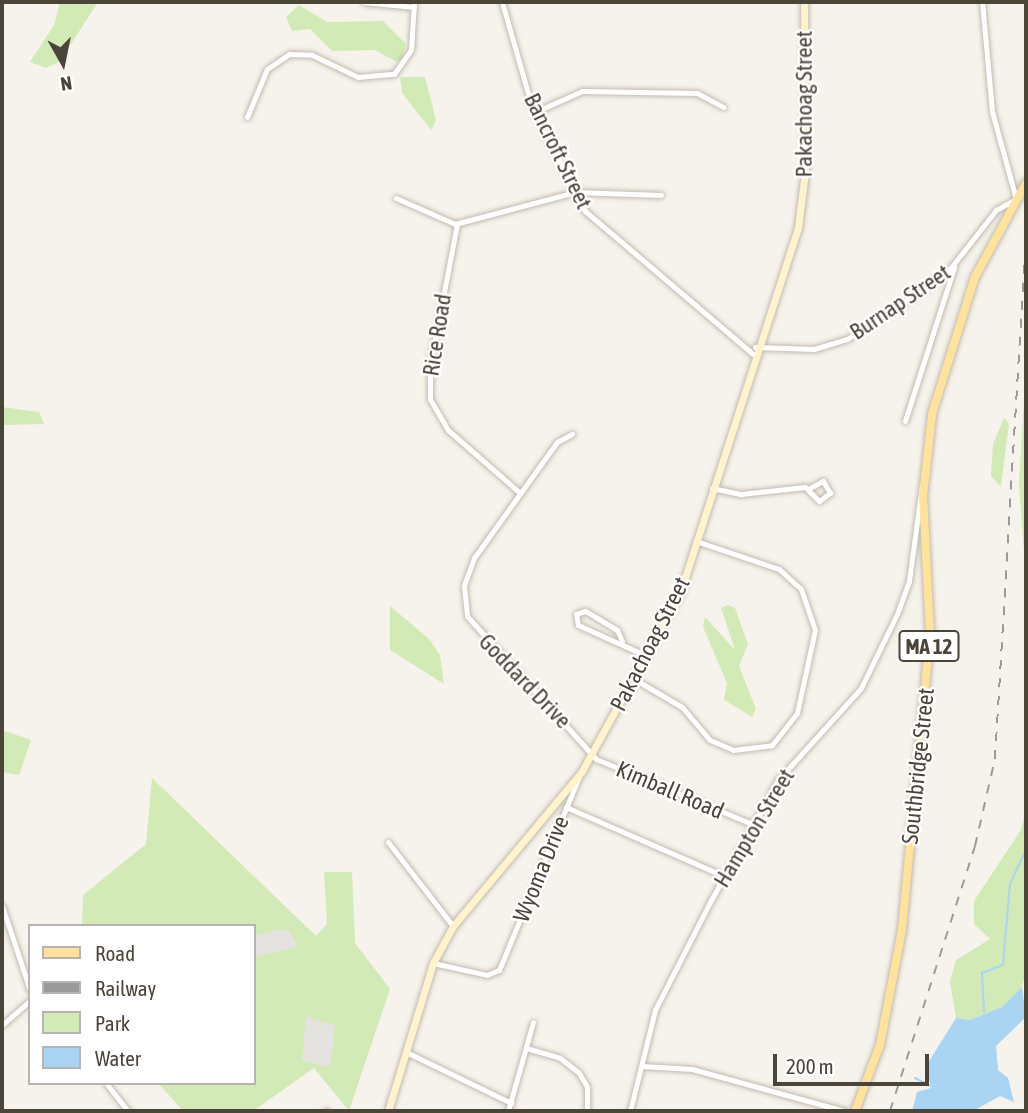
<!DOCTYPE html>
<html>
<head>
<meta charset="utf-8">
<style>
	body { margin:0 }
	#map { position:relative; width:1028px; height:1113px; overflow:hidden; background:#f6f3ec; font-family:"Asap Condensed",sans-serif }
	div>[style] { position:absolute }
	.green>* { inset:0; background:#d2eab5 }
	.parking>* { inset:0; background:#e5e3e0 }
	.water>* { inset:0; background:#a9d4f2 }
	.stream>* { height:2px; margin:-1px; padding:0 1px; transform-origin:1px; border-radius:1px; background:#a9d4f2 }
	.roads { filter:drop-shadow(0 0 2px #c2bbae) drop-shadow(0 0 2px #c2bbae) }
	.street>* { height:5px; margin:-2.5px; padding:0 2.5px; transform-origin:2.5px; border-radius:2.5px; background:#fff }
	.secondary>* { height:7px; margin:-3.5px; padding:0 3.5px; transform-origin:3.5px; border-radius:3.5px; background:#fff3cd }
	.primary>* { height:8px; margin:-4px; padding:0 4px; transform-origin:4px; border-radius:4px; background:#ffe39c }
	.rail>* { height:2px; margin-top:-1px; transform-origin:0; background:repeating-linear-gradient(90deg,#9a9a9a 0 9px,transparent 0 18px) }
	span { translate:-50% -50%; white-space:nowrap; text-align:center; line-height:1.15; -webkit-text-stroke:5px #fff; paint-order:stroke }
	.shield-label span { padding:2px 5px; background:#fff; border:2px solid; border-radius:5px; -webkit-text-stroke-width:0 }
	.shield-label { font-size:21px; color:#4b4439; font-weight:700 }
	.street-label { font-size:23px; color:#4b4439 }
	.frame { position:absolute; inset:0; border:4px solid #4b4439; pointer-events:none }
	.legend { position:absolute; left:28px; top:924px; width:228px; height:161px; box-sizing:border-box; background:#fff; border:2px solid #b7b4b0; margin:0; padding:9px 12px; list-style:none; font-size:21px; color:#4b4439 }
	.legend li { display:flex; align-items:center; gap:14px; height:35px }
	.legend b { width:35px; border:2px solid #b7b4b0 }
	.north { position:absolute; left:28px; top:28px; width:70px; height:70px; -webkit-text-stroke:5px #fff; paint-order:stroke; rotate:171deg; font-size:19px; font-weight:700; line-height:28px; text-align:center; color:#4b4439 }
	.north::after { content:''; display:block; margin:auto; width:24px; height:32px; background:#4b4439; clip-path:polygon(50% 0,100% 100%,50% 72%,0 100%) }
	.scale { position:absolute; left:773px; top:1054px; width:156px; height:32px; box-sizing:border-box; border:4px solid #4b4439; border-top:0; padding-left:9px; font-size:21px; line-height:24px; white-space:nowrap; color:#4b4439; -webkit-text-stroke:5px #fff; paint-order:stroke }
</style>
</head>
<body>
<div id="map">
	<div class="green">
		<i style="clip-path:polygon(60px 2px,98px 2px,60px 61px,46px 68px,30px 62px,54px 25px)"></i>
		<i style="clip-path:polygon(299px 5px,327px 22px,383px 21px,406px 44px,402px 59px,397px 62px,375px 50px,332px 51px,310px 29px,292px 31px,286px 17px)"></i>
		<i style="clip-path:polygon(400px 77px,425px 77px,436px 120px,431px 130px,402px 93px)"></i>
		<i style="clip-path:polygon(1026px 366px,1026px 580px,1019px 484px)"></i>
		<i style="clip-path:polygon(2px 407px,39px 412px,44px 424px,2px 425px)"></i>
		<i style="clip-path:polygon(1004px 418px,1009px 424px,1001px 487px,991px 476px,993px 444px)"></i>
		<i style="clip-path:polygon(728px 605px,735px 608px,748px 644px,739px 666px,756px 709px,752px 717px,724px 700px,727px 683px,703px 627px,705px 617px,735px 650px,721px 608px)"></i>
		<i style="clip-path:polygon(390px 606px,429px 639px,440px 655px,444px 684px,390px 650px)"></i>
		<i style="clip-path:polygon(2px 730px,31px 740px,19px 775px,2px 772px)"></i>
		<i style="clip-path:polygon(152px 778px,316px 936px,327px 924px,324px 872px,352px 872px,355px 943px,390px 989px,349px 1111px,314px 1068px,253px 1111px,183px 1111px,158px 1083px,254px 1083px,254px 926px,82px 926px,83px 895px,146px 844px)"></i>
		<i style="clip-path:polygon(1026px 807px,1026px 972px,1022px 987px,1002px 1007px,970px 1020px,956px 1018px,950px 981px,956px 960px,990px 939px,974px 924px,974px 901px,1021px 830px)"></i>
	</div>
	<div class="parking">
		<i style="clip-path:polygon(280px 929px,290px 931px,297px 947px,254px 957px,254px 936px)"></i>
		<i style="clip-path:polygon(306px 1016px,335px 1026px,331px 1064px,324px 1067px,302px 1060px)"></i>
	</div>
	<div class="water">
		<i style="clip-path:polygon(1022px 987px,1026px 1017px,996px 1046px,998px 1070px,1008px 1078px,1014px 1102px,1000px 1096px,973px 1111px,912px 1111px,917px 1092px,931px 1088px,926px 1066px,956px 1018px,970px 1020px,1002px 1007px)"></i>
	</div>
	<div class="stream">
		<i style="left:984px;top:1012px;width:39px;rotate:-93deg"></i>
		<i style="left:982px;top:973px;width:22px;rotate:-21deg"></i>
		<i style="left:1003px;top:965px;width:81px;rotate:-85.1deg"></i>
		<i style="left:1010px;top:884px;width:38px;rotate:-65deg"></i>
		<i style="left:915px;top:1078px;width:20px;rotate:27deg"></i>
	</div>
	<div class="roads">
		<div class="street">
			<i style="left:364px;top:2px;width:50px;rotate:5.7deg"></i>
			<i style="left:502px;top:2px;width:109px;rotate:74.1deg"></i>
			<i style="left:532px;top:107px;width:117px;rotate:63deg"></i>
			<i style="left:585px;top:211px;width:221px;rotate:40.4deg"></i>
			<i style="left:535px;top:112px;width:51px;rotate:-24.1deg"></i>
			<i style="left:582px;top:91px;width:115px;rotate:1deg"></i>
			<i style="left:697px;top:93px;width:30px;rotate:28deg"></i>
			<i style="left:247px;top:117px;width:52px;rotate:-67.4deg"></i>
			<i style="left:267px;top:69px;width:27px;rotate:-34deg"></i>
			<i style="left:289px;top:54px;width:23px;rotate:2deg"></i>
			<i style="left:312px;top:55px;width:51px;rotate:25.6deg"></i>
			<i style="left:358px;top:77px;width:36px;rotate:-5deg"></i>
			<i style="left:394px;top:74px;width:29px;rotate:-55deg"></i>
			<i style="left:411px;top:50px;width:48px;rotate:-86.4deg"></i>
			<i style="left:396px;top:198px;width:64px;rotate:23.8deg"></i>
			<i style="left:455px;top:224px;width:124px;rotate:-14.9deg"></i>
			<i style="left:575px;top:192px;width:86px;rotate:2deg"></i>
			<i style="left:457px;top:224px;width:144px;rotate:100.8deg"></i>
			<i style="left:430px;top:365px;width:34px;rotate:90deg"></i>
			<i style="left:430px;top:399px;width:36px;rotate:60deg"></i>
			<i style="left:448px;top:430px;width:96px;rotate:41.2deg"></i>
			<i style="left:755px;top:347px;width:59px;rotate:1.9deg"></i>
			<i style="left:814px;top:349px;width:34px;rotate:-17deg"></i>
			<i style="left:847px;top:339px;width:117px;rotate:-33.1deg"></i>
			<i style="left:945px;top:275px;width:83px;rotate:-51.9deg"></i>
			<i style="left:996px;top:210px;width:23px;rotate:-29deg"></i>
			<i style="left:1016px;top:199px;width:91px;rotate:-105.3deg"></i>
			<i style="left:992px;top:111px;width:109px;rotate:-95.2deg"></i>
			<i style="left:905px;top:421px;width:162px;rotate:-72.3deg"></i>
			<i style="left:572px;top:434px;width:17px;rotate:152deg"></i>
			<i style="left:557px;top:442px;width:143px;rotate:125.6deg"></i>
			<i style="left:474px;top:558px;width:30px;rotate:110deg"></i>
			<i style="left:464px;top:586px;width:30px;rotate:84deg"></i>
			<i style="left:467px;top:616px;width:193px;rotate:47.9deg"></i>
			<i style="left:596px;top:759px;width:169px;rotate:22.6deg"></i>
			<i style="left:712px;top:488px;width:30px;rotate:12deg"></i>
			<i style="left:741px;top:494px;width:64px;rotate:-6.2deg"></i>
			<i style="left:805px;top:487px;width:20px;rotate:45deg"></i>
			<i style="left:819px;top:501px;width:14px;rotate:-36deg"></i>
			<i style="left:830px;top:493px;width:14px;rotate:-120deg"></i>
			<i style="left:823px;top:481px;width:15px;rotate:152deg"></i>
			<i style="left:622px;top:641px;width:12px;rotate:-114deg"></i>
			<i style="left:617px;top:630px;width:37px;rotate:-149deg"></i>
			<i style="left:585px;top:611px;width:9px;rotate:162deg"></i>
			<i style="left:576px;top:614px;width:11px;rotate:80deg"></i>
			<i style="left:578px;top:625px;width:76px;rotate:24.2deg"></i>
			<i style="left:634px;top:679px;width:56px;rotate:30.3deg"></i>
			<i style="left:682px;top:707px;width:43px;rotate:49.7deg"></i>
			<i style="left:710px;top:740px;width:25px;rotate:23deg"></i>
			<i style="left:733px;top:750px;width:39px;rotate:-7deg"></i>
			<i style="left:772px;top:745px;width:41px;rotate:-52deg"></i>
			<i style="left:797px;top:713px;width:85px;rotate:-77.8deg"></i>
			<i style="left:815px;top:630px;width:43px;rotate:-108.9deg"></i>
			<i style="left:801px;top:589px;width:30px;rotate:-138deg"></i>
			<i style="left:779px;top:569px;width:88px;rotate:-161.4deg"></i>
			<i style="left:566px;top:807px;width:172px;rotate:23.6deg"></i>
			<i style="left:388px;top:842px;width:106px;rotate:52.3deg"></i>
			<i style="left:2px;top:906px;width:89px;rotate:71.6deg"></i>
			<i style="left:433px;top:963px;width:55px;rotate:12.5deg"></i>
			<i style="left:487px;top:975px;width:13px;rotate:-23deg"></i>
			<i style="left:499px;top:970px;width:209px;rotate:-67.5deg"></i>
			<i style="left:2px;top:1025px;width:37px;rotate:-41deg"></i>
			<i style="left:526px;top:1048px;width:35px;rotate:16deg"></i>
			<i style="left:560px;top:1058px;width:24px;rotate:38deg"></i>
			<i style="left:579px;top:1073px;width:16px;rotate:60deg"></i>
			<i style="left:587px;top:1087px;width:24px;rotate:90deg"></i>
			<i style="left:406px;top:1052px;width:117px;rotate:25.9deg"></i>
			<i style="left:642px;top:1066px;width:50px;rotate:3.4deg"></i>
			<i style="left:692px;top:1069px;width:159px;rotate:15.4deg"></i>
			<i style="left:106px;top:1083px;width:36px;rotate:52deg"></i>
			<i style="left:326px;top:1111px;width:1px"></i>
			<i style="left:508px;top:1111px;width:92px;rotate:-74.3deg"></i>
			<i style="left:630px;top:1111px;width:104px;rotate:-76.1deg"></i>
			<i style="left:655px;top:1010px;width:121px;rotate:-63deg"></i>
			<i style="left:710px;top:902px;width:140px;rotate:-60.9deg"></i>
			<i style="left:778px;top:780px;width:124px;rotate:-47.9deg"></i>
			<i style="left:861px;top:688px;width:82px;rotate:-64.1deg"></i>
			<i style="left:897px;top:614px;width:35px;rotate:-70deg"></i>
			<i style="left:909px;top:581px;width:97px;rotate:-82.3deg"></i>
		</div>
		<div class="secondary">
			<i style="left:388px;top:1111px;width:155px;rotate:-73.1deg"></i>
			<i style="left:433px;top:963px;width:42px;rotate:-61.6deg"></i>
			<i style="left:453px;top:926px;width:202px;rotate:-50.2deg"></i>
			<i style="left:582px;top:771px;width:206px;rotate:-61.3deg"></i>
			<i style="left:681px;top:590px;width:380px;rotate:-72.1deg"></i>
			<i style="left:798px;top:228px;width:56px;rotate:-82.9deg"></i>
			<i style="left:805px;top:172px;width:170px;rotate:-90.3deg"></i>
		</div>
		<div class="primary">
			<i style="left:855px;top:1111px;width:71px;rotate:-69.3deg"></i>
			<i style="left:880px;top:1045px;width:117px;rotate:-79.2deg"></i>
			<i style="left:902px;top:930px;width:298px;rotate:-84.6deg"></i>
			<i style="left:930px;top:633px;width:137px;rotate:-92.9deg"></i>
			<i style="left:923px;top:496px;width:82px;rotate:-83.7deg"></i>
			<i style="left:932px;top:414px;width:144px;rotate:-72.6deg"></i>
			<i style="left:975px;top:277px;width:107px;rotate:-61.5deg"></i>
		</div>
	</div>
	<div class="rail">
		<i style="left:890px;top:1111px;width:278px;rotate:-72.2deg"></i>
		<i style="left:975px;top:846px;width:89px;rotate:-77.1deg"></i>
		<i style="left:995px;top:759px;width:524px;rotate:-86.61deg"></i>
	</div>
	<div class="shield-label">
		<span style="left:929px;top:646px">MA 12</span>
	</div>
	<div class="street-label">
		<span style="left:804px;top:104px;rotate:-90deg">Pakachoag Street</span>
		<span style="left:558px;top:151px;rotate:64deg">Bancroft Street</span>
		<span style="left:900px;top:302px;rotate:-34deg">Burnap Street</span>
		<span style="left:437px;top:335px;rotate:-81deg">Rice Road</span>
		<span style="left:650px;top:644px;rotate:-63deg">Pakachoag Street</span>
		<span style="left:525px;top:681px;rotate:46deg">Goddard Drive</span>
		<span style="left:918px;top:766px;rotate:-84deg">Southbridge Street</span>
		<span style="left:670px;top:790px;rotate:23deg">Kimball Road</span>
		<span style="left:754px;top:828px;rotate:-59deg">Hampton Street</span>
		<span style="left:541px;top:869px;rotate:-68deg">Wyoma Drive</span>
	</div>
	<div class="frame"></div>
	<ul class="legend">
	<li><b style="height:9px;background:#ffe39c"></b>Road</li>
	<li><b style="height:9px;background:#9a9a9a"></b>Railway</li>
	<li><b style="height:19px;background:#d2eab5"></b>Park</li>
	<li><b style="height:19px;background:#a9d4f2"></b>Water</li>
	</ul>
	<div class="north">N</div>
	<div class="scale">200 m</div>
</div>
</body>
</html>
